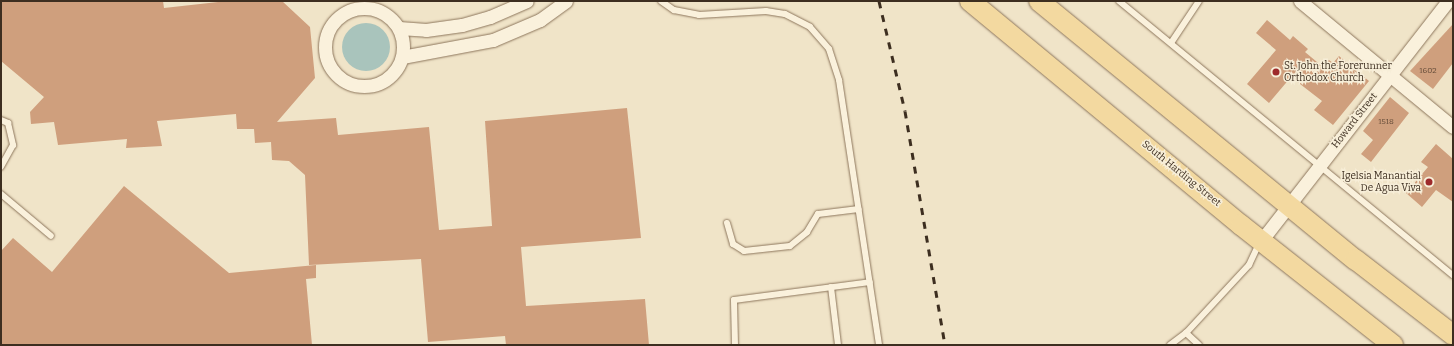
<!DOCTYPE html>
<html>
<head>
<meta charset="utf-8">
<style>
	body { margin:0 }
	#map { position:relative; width:1454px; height:346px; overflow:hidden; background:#f0e4c8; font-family:Bitter,serif }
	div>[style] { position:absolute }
	.water>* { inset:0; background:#a9c4bc }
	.round { border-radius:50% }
	.building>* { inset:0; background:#cf9f7d }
	.roads { filter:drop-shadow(0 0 1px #8d765c) drop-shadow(0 0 1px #8d765c) }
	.lane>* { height:6px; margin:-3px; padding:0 3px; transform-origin:3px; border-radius:3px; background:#faf1dc }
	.street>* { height:13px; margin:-6.5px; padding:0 6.5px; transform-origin:6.5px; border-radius:6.5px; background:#faf1dc }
	.street>.ring { margin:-6.5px; padding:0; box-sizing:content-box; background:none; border:13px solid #faf1dc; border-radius:50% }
	.primary>* { height:20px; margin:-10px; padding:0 10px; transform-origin:10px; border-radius:10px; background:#f3d9a0 }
	.rail>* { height:3px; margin-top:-1.5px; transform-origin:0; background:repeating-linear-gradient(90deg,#3d2e20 0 7px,transparent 0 14px) }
	.dots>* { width:11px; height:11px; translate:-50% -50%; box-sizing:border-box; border:2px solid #f7eed8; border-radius:50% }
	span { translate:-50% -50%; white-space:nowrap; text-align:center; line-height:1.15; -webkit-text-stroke:3px #f7eed8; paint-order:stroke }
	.number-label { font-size:8px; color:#624a37 }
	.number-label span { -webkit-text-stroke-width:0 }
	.poi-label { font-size:10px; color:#3d2e20 }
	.left { translate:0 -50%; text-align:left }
	.right { translate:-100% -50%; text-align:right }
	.street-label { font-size:10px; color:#3d2e20 }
	.frame { position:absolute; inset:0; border:2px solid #3d2e20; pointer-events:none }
</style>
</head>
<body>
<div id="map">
	<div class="water">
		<i class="round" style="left:342px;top:23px;width:48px;height:48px"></i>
	</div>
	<div class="building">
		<i style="clip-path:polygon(1px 1px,163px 1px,164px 8px,227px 1px,282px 1px,310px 27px,315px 78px,277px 122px,336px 118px,338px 135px,429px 127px,439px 230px,492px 226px,485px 121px,627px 108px,641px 238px,521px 247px,526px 306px,645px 299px,649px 345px,506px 345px,505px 336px,428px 342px,421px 259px,309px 265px,305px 175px,289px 161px,272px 160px,271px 142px,255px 143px,254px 129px,237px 129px,236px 114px,157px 121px,162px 146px,126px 148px,127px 139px,58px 145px,54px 122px,31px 124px,30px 112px,44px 97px,1px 61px)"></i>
		<i style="clip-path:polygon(1267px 20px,1290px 40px,1293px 36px,1308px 49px,1305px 52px,1323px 67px,1329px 60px,1333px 63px,1339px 56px,1369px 81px,1333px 125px,1314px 110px,1322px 101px,1291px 77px,1269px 103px,1247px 84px,1276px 50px,1256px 33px)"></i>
		<i style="clip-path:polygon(1453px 24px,1453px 63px,1433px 89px,1410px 71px)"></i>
		<i style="clip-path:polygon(1390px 97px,1409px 113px,1371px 162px,1361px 154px,1373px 140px,1363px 131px)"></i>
		<i style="clip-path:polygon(1436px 144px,1453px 159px,1453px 202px,1436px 190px,1422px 207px,1406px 193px,1428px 167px,1421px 162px)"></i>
		<i style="clip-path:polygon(124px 186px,229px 273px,316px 265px,316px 278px,306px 279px,312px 345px,1px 345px,1px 251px,13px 238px,52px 272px)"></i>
	</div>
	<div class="roads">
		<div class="lane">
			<i style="left:661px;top:1px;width:16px;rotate:35deg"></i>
			<i style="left:674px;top:10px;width:25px;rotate:11deg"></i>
			<i style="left:699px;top:15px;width:67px;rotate:-3.4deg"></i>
			<i style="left:766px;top:11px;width:19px;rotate:9deg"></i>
			<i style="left:785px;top:14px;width:28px;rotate:27deg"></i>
			<i style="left:810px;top:27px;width:29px;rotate:49deg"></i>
			<i style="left:829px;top:49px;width:33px;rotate:72deg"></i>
			<i style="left:839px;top:80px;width:268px;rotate:81.4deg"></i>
			<i style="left:1119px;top:1px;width:432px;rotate:39.4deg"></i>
			<i style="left:1171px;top:43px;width:50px;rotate:-56.3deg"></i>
			<i style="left:1px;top:120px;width:8px;rotate:23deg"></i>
			<i style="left:8px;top:123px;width:23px;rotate:77deg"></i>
			<i style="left:13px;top:145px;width:25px;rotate:119deg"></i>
			<i style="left:1px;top:194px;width:65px;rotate:40deg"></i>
			<i style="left:727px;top:223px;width:22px;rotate:74deg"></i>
			<i style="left:733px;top:244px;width:13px;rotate:32deg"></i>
			<i style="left:744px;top:251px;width:46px;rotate:-6.2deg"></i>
			<i style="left:790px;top:246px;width:22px;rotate:-39deg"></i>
			<i style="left:807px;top:232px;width:21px;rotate:-59deg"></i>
			<i style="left:818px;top:214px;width:41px;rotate:-7deg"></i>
			<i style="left:831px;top:287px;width:58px;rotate:83.1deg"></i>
			<i style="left:735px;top:345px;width:45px;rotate:-91.3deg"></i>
			<i style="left:734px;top:300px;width:137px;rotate:-7.5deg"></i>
			<i style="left:1170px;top:345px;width:20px;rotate:-37deg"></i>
			<i style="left:1199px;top:345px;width:18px;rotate:-137deg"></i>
			<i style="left:1186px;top:333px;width:93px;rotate:-47.2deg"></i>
			<i style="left:1249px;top:265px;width:23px;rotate:-65deg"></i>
		</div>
		<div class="street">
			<i style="left:1300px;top:1px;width:198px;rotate:39.5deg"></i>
			<i class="ring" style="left:325px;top:8px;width:65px;height:65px"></i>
			<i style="left:399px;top:28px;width:27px;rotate:4deg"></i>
			<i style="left:426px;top:30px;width:36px;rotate:-8deg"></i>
			<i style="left:462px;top:25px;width:29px;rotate:-16deg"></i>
			<i style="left:490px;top:17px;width:40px;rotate:-23.4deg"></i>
			<i style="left:402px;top:57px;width:93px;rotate:-10.6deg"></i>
			<i style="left:493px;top:40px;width:51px;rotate:-23.1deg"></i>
			<i style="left:540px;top:20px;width:32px;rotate:-36deg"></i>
			<i style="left:1261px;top:241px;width:304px;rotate:-52.1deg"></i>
		</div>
		<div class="primary">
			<i style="left:970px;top:1px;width:352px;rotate:39.6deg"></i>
			<i style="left:1241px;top:225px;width:194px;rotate:38.3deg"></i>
			<i style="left:1039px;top:1px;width:409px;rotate:39.3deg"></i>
			<i style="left:1356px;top:260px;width:123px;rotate:37.7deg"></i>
		</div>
	</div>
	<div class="rail">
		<i style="left:879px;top:1px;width:113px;rotate:76.7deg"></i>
		<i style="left:905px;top:111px;width:237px;rotate:80.3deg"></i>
	</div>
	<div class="dots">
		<i style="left:1276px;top:72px;background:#9e2a2b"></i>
		<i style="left:1429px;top:182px;background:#9e2a2b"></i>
	</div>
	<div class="number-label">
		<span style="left:1428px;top:71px">1602</span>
		<span style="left:1386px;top:122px">1518</span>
	</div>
	<div class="poi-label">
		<span class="left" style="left:1284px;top:72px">St. John the Forerunner<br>Orthodox Church</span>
		<span class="right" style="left:1421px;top:182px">Igelsia Manantial<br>De Agua Viva</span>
	</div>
	<div class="street-label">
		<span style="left:1355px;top:121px;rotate:-52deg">Howard Street</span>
		<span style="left:1181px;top:174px;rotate:39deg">South Harding Street</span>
	</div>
	<div class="frame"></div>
</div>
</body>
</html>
